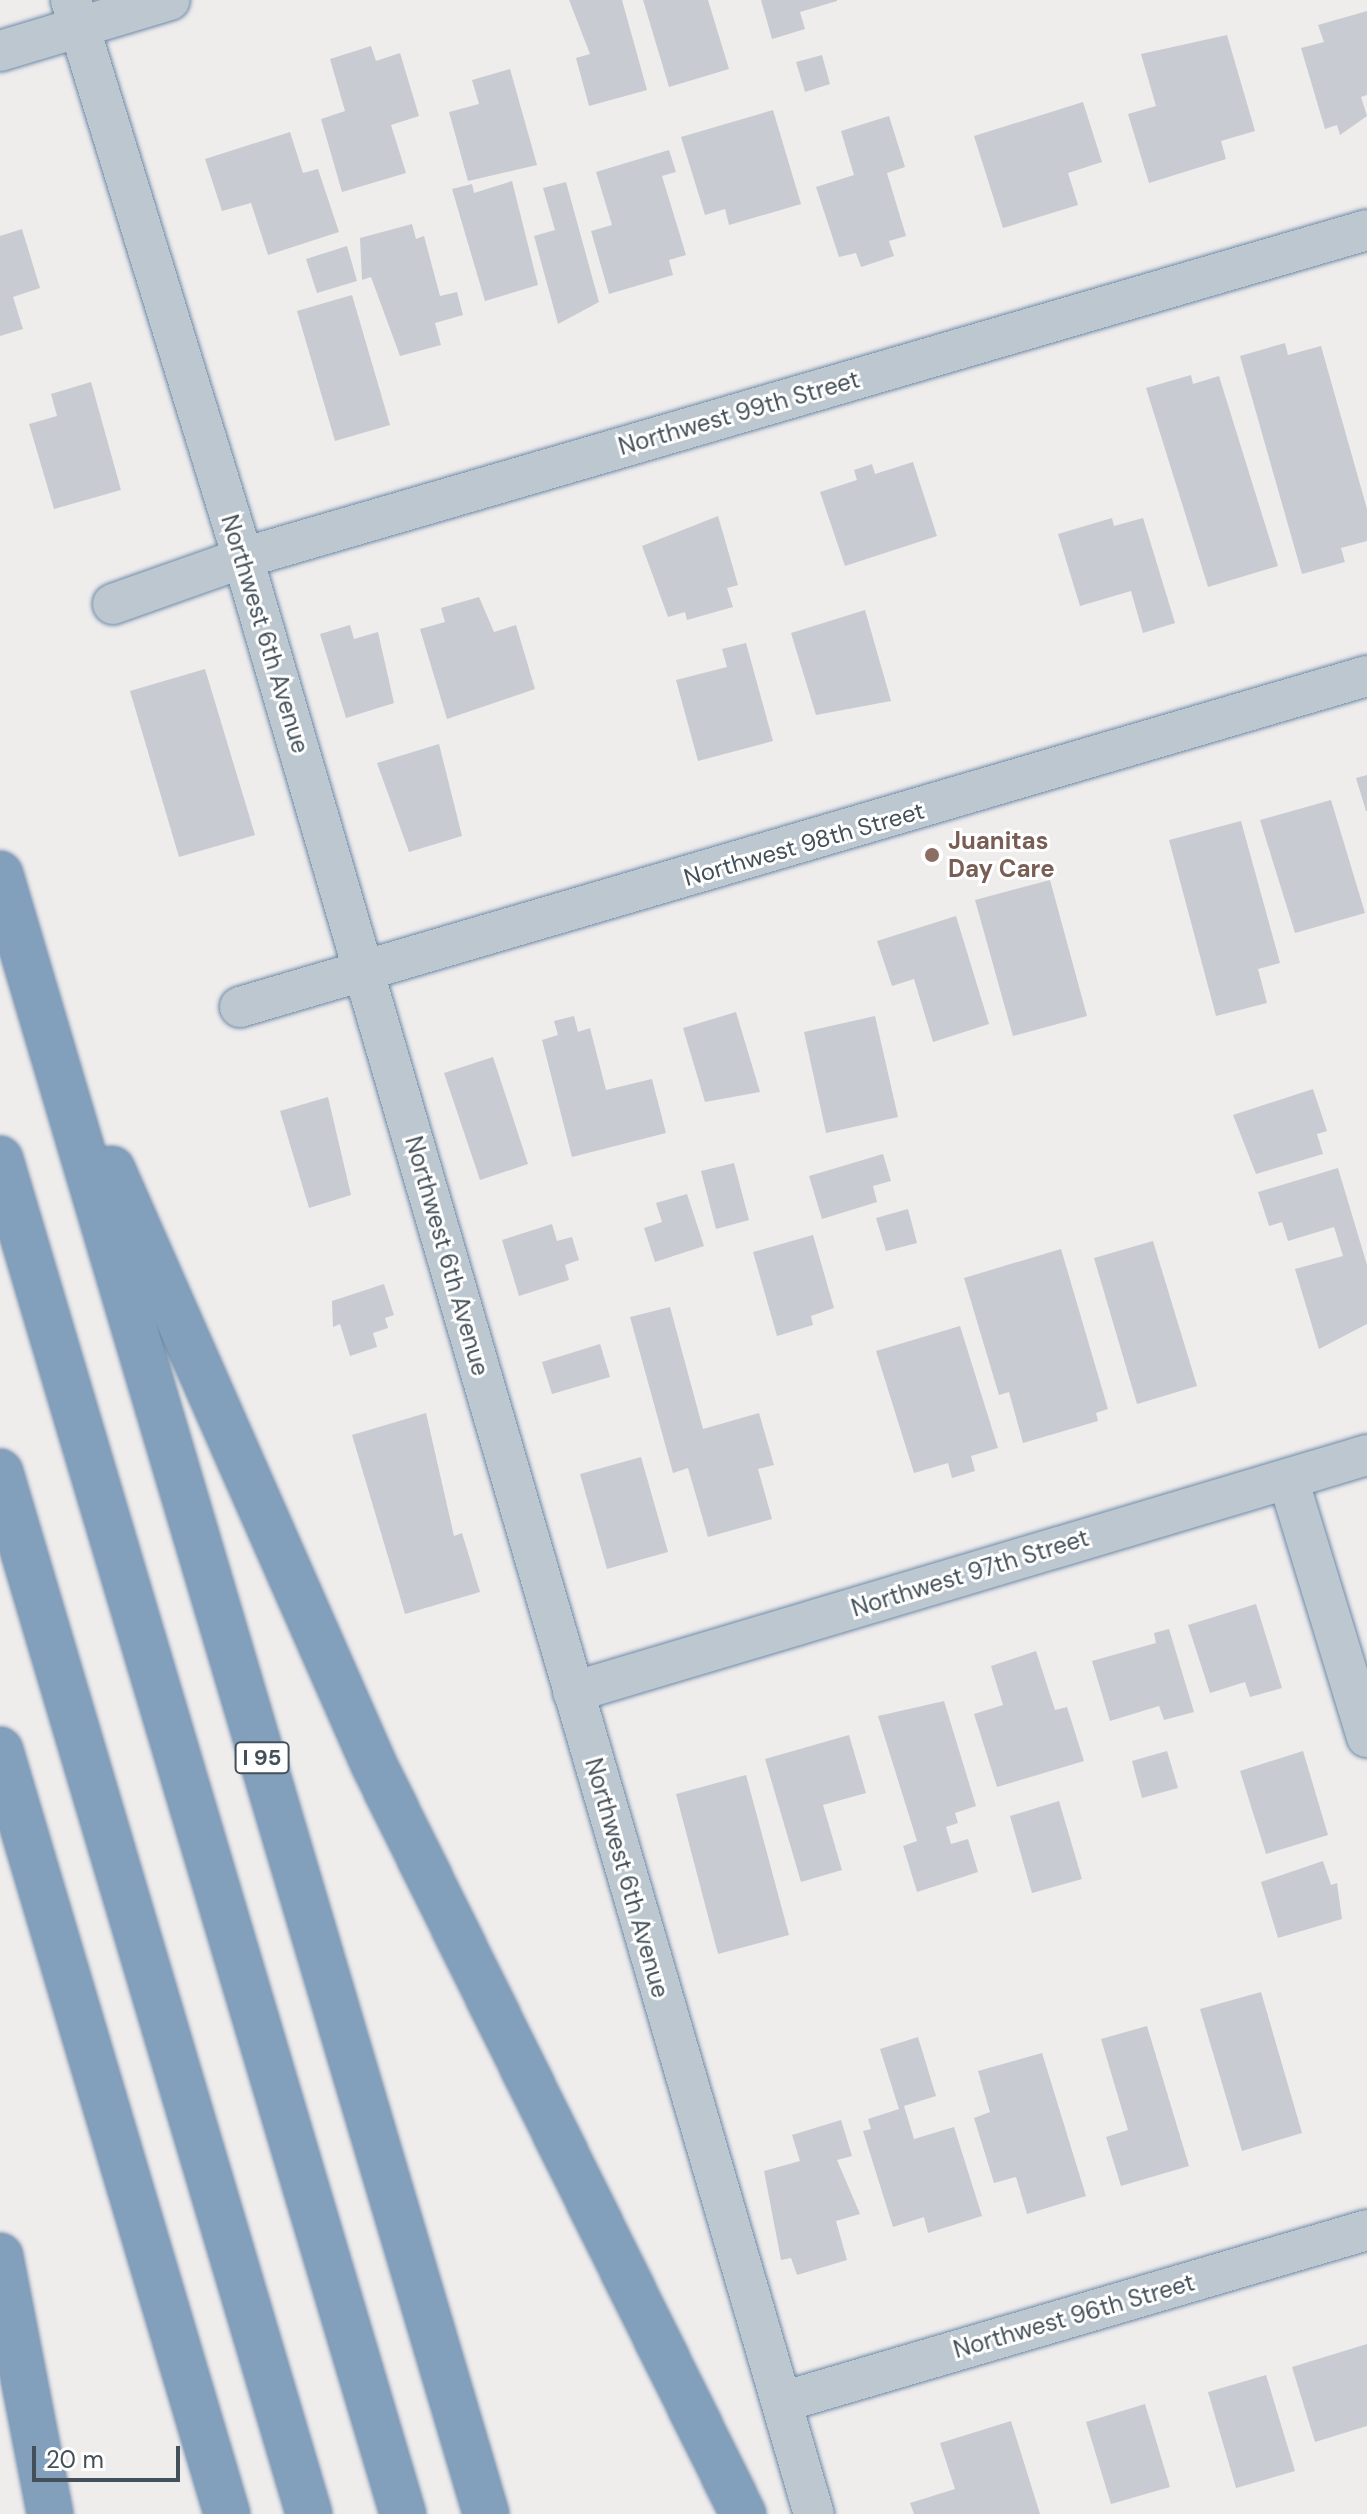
<!DOCTYPE html>
<html>
<head>
<meta charset="utf-8">
<style>
	body { margin:0 }
	#map { position:relative; width:1367px; height:2514px; overflow:hidden; background:#efecec; font-family:"DM Sans",sans-serif }
	div>[style] { position:absolute }
	.building>* { inset:0; background:#c8cbd1 }
	.roads { filter:drop-shadow(0 0 2px #6d8aa8) drop-shadow(0 0 2px #6d8aa8) }
	.street>* { height:40px; margin:-20px; padding:0 20px; transform-origin:20px; border-radius:20px; background:#bcc7cf }
	.highway>* { height:44px; margin:-22px; padding:0 22px; transform-origin:22px; border-radius:22px; background:#829fbc }
	.dots>* { width:22px; height:22px; translate:-50% -50%; box-sizing:border-box; border:4px solid #fff; border-radius:50% }
	span { translate:-50% -50%; white-space:nowrap; text-align:center; line-height:1.15; -webkit-text-stroke:6px #fff; paint-order:stroke }
	.shield-label span { padding:2px 6px; background:#fff; border:2px solid; border-radius:6px; -webkit-text-stroke-width:0 }
	.shield-label { font-size:22px; color:#445059; font-weight:700 }
	.street-label { font-size:24px; color:#445059 }
	.education-label { font-size:24px; color:#785e54; font-weight:700 }
	.left { translate:0 -50%; text-align:left }
	.scale { position:absolute; left:32px; top:2446px; width:148px; height:36px; box-sizing:border-box; border:4px solid #445059; border-top:0; padding-left:10px; font-size:24px; line-height:28px; white-space:nowrap; color:#445059; -webkit-text-stroke:6px #fff; paint-order:stroke }
</style>
</head>
<body>
<div id="map">
	<div class="building">
		<i style="clip-path:polygon(569px 0,622px 0,647px 90px,589px 106px,576px 58px,590px 54px)"></i>
		<i style="clip-path:polygon(643px 0,708px 0,729px 69px,669px 87px)"></i>
		<i style="clip-path:polygon(761px 0,837px 0,837px 1px,800px 12px,805px 29px,772px 39px)"></i>
		<i style="clip-path:polygon(1367px 11px,1367px 95px,1361px 97px,1367px 116px,1340px 135px,1337px 125px,1325px 129px,1301px 48px,1324px 42px,1318px 25px)"></i>
		<i style="clip-path:polygon(1227px 35px,1255px 131px,1221px 141px,1226px 159px,1149px 183px,1128px 114px,1156px 106px,1141px 54px)"></i>
		<i style="clip-path:polygon(371px 46px,376px 61px,400px 53px,419px 116px,391px 125px,406px 173px,342px 192px,321px 119px,345px 111px,330px 59px)"></i>
		<i style="clip-path:polygon(822px 55px,830px 84px,805px 92px,796px 62px)"></i>
		<i style="clip-path:polygon(510px 69px,537px 165px,468px 181px,449px 112px,479px 104px,472px 80px)"></i>
		<i style="clip-path:polygon(1083px 102px,1102px 162px,1068px 173px,1078px 205px,1003px 228px,974px 136px)"></i>
		<i style="clip-path:polygon(773px 110px,801px 204px,729px 225px,725px 209px,705px 215px,681px 137px)"></i>
		<i style="clip-path:polygon(889px 116px,905px 167px,887px 173px,906px 236px,889px 241px,894px 256px,861px 267px,856px 253px,839px 257px,816px 187px,854px 175px,841px 131px)"></i>
		<i style="clip-path:polygon(290px 132px,303px 173px,318px 169px,339px 232px,268px 255px,251px 203px,222px 211px,205px 159px)"></i>
		<i style="clip-path:polygon(669px 150px,676px 172px,662px 176px,686px 255px,669px 260px,673px 275px,609px 294px,591px 231px,612px 225px,596px 172px)"></i>
		<i style="clip-path:polygon(512px 181px,538px 285px,485px 301px,452px 189px,472px 184px,474px 193px)"></i>
		<i style="clip-path:polygon(566px 182px,599px 302px,558px 324px,534px 236px,555px 230px,543px 188px)"></i>
		<i style="clip-path:polygon(412px 224px,416px 239px,424px 236px,440px 296px,457px 292px,463px 315px,435px 323px,441px 345px,400px 356px,371px 277px,362px 280px,360px 238px)"></i>
		<i style="clip-path:polygon(22px 229px,40px 288px,13px 297px,23px 329px,0 336px,0 236px)"></i>
		<i style="clip-path:polygon(347px 246px,357px 281px,317px 293px,306px 259px)"></i>
		<i style="clip-path:polygon(352px 295px,390px 425px,335px 441px,297px 311px)"></i>
		<i style="clip-path:polygon(1285px 343px,1288px 355px,1321px 346px,1367px 509px,1367px 541px,1341px 548px,1345px 562px,1302px 574px,1240px 356px)"></i>
		<i style="clip-path:polygon(1191px 375px,1193px 384px,1219px 376px,1278px 566px,1208px 587px,1146px 388px)"></i>
		<i style="clip-path:polygon(91px 382px,121px 490px,54px 509px,29px 424px,57px 416px,51px 394px)"></i>
		<i style="clip-path:polygon(913px 462px,937px 536px,845px 566px,820px 492px,857px 480px,854px 470px,872px 464px,875px 474px)"></i>
		<i style="clip-path:polygon(718px 516px,738px 585px,727px 588px,733px 607px,687px 620px,685px 612px,668px 617px,642px 546px)"></i>
		<i style="clip-path:polygon(1112px 518px,1114px 526px,1143px 518px,1175px 623px,1143px 633px,1131px 591px,1080px 606px,1058px 534px)"></i>
		<i style="clip-path:polygon(479px 597px,494px 632px,516px 625px,535px 689px,447px 719px,420px 629px,445px 622px,441px 608px)"></i>
		<i style="clip-path:polygon(865px 610px,891px 701px,816px 715px,791px 633px)"></i>
		<i style="clip-path:polygon(350px 625px,354px 639px,378px 632px,394px 703px,346px 718px,320px 634px)"></i>
		<i style="clip-path:polygon(746px 643px,773px 741px,698px 761px,676px 680px,727px 667px,722px 649px)"></i>
		<i style="clip-path:polygon(205px 669px,255px 835px,179px 857px,130px 691px)"></i>
		<i style="clip-path:polygon(439px 744px,462px 836px,409px 852px,377px 763px)"></i>
		<i style="clip-path:polygon(1367px 775px,1367px 811px,1366px 811px,1356px 778px)"></i>
		<i style="clip-path:polygon(1331px 800px,1365px 913px,1295px 933px,1260px 820px)"></i>
		<i style="clip-path:polygon(1241px 821px,1280px 963px,1258px 969px,1267px 1003px,1216px 1016px,1169px 840px)"></i>
		<i style="clip-path:polygon(1050px 880px,1087px 1016px,1013px 1036px,975px 900px)"></i>
		<i style="clip-path:polygon(956px 916px,989px 1024px,933px 1042px,914px 979px,892px 986px,877px 941px)"></i>
		<i style="clip-path:polygon(736px 1012px,760px 1092px,705px 1102px,683px 1028px)"></i>
		<i style="clip-path:polygon(574px 1016px,578px 1032px,590px 1028px,606px 1090px,652px 1079px,666px 1133px,572px 1157px,542px 1040px,558px 1035px,554px 1021px)"></i>
		<i style="clip-path:polygon(875px 1016px,898px 1117px,826px 1133px,804px 1032px)"></i>
		<i style="clip-path:polygon(493px 1057px,528px 1164px,480px 1180px,444px 1073px)"></i>
		<i style="clip-path:polygon(1313px 1089px,1327px 1131px,1317px 1134px,1323px 1154px,1256px 1174px,1233px 1115px)"></i>
		<i style="clip-path:polygon(328px 1097px,351px 1195px,309px 1208px,280px 1111px)"></i>
		<i style="clip-path:polygon(883px 1154px,891px 1181px,873px 1186px,877px 1202px,822px 1219px,809px 1176px)"></i>
		<i style="clip-path:polygon(734px 1163px,749px 1220px,716px 1229px,701px 1171px)"></i>
		<i style="clip-path:polygon(1338px 1168px,1367px 1265px,1367px 1324px,1319px 1349px,1295px 1269px,1343px 1256px,1334px 1227px,1288px 1241px,1282px 1222px,1269px 1226px,1258px 1192px)"></i>
		<i style="clip-path:polygon(687px 1194px,704px 1246px,655px 1262px,644px 1228px,662px 1222px,656px 1203px)"></i>
		<i style="clip-path:polygon(908px 1209px,917px 1243px,886px 1251px,876px 1218px)"></i>
		<i style="clip-path:polygon(552px 1224px,557px 1241px,572px 1237px,579px 1260px,565px 1265px,569px 1280px,519px 1296px,502px 1240px)"></i>
		<i style="clip-path:polygon(813px 1235px,834px 1308px,811px 1316px,813px 1325px,777px 1336px,753px 1252px)"></i>
		<i style="clip-path:polygon(1153px 1241px,1197px 1386px,1137px 1404px,1094px 1258px)"></i>
		<i style="clip-path:polygon(1061px 1249px,1108px 1409px,1096px 1413px,1098px 1421px,1023px 1443px,1009px 1392px,999px 1395px,964px 1278px)"></i>
		<i style="clip-path:polygon(384px 1284px,394px 1315px,385px 1318px,388px 1328px,373px 1333px,377px 1347px,350px 1356px,340px 1324px,333px 1327px,332px 1301px)"></i>
		<i style="clip-path:polygon(670px 1307px,703px 1429px,759px 1413px,774px 1465px,758px 1469px,772px 1519px,708px 1537px,688px 1468px,673px 1473px,630px 1317px)"></i>
		<i style="clip-path:polygon(960px 1326px,998px 1448px,971px 1456px,975px 1471px,952px 1478px,948px 1463px,914px 1473px,876px 1351px)"></i>
		<i style="clip-path:polygon(600px 1344px,610px 1377px,552px 1394px,542px 1362px)"></i>
		<i style="clip-path:polygon(426px 1413px,454px 1536px,462px 1533px,480px 1592px,405px 1614px,352px 1435px)"></i>
		<i style="clip-path:polygon(641px 1457px,668px 1552px,607px 1569px,580px 1474px)"></i>
		<i style="clip-path:polygon(1256px 1604px,1282px 1688px,1250px 1697px,1245px 1682px,1210px 1693px,1188px 1625px)"></i>
		<i style="clip-path:polygon(1169px 1629px,1194px 1712px,1164px 1720px,1159px 1706px,1110px 1721px,1092px 1661px,1156px 1643px,1154px 1633px)"></i>
		<i style="clip-path:polygon(1036px 1651px,1055px 1710px,1067px 1707px,1084px 1761px,997px 1787px,974px 1714px,1003px 1705px,991px 1666px)"></i>
		<i style="clip-path:polygon(944px 1701px,976px 1806px,955px 1813px,958px 1823px,946px 1827px,951px 1844px,968px 1839px,978px 1872px,917px 1892px,903px 1846px,917px 1841px,878px 1716px)"></i>
		<i style="clip-path:polygon(849px 1735px,866px 1793px,823px 1805px,842px 1870px,801px 1882px,765px 1759px)"></i>
		<i style="clip-path:polygon(1167px 1751px,1178px 1788px,1142px 1798px,1132px 1761px)"></i>
		<i style="clip-path:polygon(1303px 1751px,1328px 1835px,1266px 1854px,1240px 1771px)"></i>
		<i style="clip-path:polygon(746px 1775px,789px 1935px,718px 1954px,676px 1794px)"></i>
		<i style="clip-path:polygon(1059px 1801px,1082px 1879px,1032px 1893px,1010px 1816px)"></i>
		<i style="clip-path:polygon(1323px 1861px,1331px 1885px,1337px 1883px,1342px 1919px,1278px 1938px,1261px 1882px)"></i>
		<i style="clip-path:polygon(1261px 1992px,1302px 2133px,1242px 2151px,1200px 2009px)"></i>
		<i style="clip-path:polygon(1147px 2026px,1189px 2166px,1121px 2186px,1106px 2137px,1128px 2130px,1101px 2039px)"></i>
		<i style="clip-path:polygon(918px 2037px,936px 2096px,904px 2106px,914px 2139px,954px 2127px,982px 2216px,928px 2233px,924px 2217px,893px 2227px,863px 2131px,871px 2129px,868px 2119px,899px 2109px,880px 2049px)"></i>
		<i style="clip-path:polygon(1042px 2053px,1086px 2196px,1027px 2214px,1016px 2177px,994px 2183px,974px 2118px,990px 2112px,978px 2071px)"></i>
		<i style="clip-path:polygon(841px 2120px,852px 2156px,837px 2160px,860px 2214px,836px 2221px,847px 2260px,797px 2275px,791px 2258px,781px 2260px,764px 2171px,800px 2161px,792px 2135px)"></i>
		<i style="clip-path:polygon(1367px 2344px,1367px 2426px,1315px 2442px,1292px 2367px)"></i>
		<i style="clip-path:polygon(1266px 2375px,1295px 2471px,1236px 2488px,1208px 2392px)"></i>
		<i style="clip-path:polygon(1145px 2404px,1170px 2487px,1111px 2504px,1086px 2422px)"></i>
		<i style="clip-path:polygon(1011px 2421px,1040px 2514px,914px 2514px,910px 2503px,955px 2489px,940px 2443px)"></i>
	</div>
	<div class="roads">
		<div class="street">
			<i style="left:71px;top:0;width:584px;rotate:72.87deg"></i>
			<i style="left:243px;top:558px;width:2038px;rotate:73.73deg"></i>
			<i style="left:0;top:51px;width:177px;rotate:-16.7deg"></i>
			<i style="left:113px;top:604px;width:138px;rotate:-19.5deg"></i>
			<i style="left:243px;top:558px;width:1171px;rotate:-16.27deg"></i>
			<i style="left:240px;top:1007px;width:1175px;rotate:-16.37deg"></i>
			<i style="left:1288px;top:1479px;width:270px;rotate:73deg"></i>
			<i style="left:573px;top:1692px;width:829px;rotate:-16.62deg"></i>
			<i style="left:782px;top:2402px;width:610px;rotate:-16.38deg"></i>
		</div>
		<div class="highway">
			<i style="left:0;top:874px;width:1710px;rotate:73.49deg"></i>
			<i style="left:0;top:1159px;width:1414px;rotate:73.44deg"></i>
			<i style="left:112px;top:1169px;width:653px;rotate:66.26deg"></i>
			<i style="left:375px;top:1767px;width:833px;rotate:63.77deg"></i>
			<i style="left:0;top:1472px;width:1087px;rotate:73.48deg"></i>
			<i style="left:0;top:1750px;width:797px;rotate:73.45deg"></i>
			<i style="left:0;top:2256px;width:263px;rotate:79deg"></i>
		</div>
	</div>
	<div class="dots">
		<i style="left:932px;top:855px;background:#8d6e63"></i>
	</div>
	<div class="shield-label">
		<span style="left:262px;top:1758px">I 95</span>
	</div>
	<div class="street-label">
		<span style="left:739px;top:413px;rotate:-16deg">Northwest 99th Street</span>
		<span style="left:265px;top:634px;rotate:73deg">Northwest 6th Avenue</span>
		<span style="left:804px;top:844px;rotate:-16deg">Northwest 98th Street</span>
		<span style="left:447px;top:1256px;rotate:74deg">Northwest 6th Avenue</span>
		<span style="left:970px;top:1573px;rotate:-17deg">Northwest 97th Street</span>
		<span style="left:627px;top:1878px;rotate:74deg">Northwest 6th Avenue</span>
		<span style="left:1074px;top:2316px;rotate:-16deg">Northwest 96th Street</span>
	</div>
	<div class="education-label">
		<span class="left" style="left:948px;top:855px">Juanitas<br>Day Care</span>
	</div>
	<div class="scale">20 m</div>
</div>
</body>
</html>
